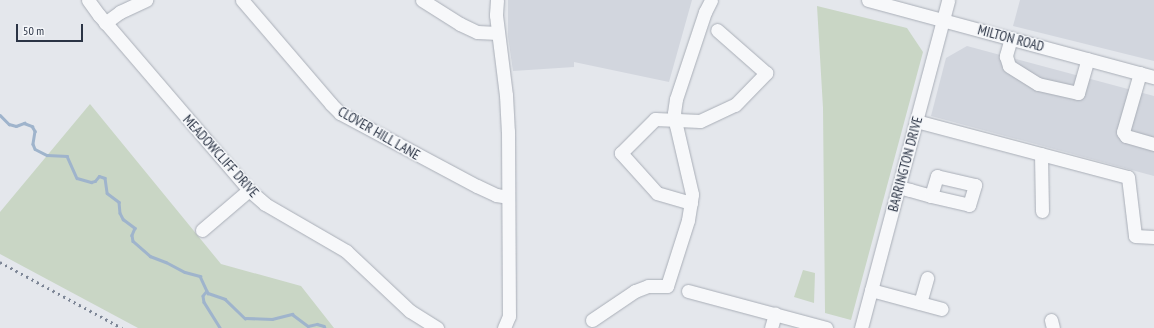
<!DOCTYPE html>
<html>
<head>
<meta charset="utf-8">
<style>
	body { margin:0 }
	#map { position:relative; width:1154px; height:328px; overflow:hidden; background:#e4e7ec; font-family:"PT Sans Narrow",sans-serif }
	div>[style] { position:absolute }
	.built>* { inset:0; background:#d2d6de }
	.green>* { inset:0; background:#c9d6c5 }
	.stream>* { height:2.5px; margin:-1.25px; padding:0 1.25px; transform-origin:1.25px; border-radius:1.25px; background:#9fb4cc }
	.roads { filter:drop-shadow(0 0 1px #a9aeb7) drop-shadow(0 0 1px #a9aeb7) }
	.minor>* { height:13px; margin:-6.5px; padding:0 6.5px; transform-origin:6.5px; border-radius:6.5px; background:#f7f8fa }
	.rail>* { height:2.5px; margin-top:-1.25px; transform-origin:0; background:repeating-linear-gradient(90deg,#7d8696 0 2px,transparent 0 6px) }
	span { translate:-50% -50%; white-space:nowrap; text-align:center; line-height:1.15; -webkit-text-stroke:3px #f4f6f9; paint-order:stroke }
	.street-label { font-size:14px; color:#2b3445 }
	.scale { position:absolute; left:16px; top:24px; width:67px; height:18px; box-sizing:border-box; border:2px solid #2b3445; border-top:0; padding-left:5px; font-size:12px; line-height:14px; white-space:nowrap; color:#2b3445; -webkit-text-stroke:3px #f4f6f9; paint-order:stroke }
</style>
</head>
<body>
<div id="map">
	<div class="built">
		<i style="clip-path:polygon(508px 0,692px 0,669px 82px,574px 62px,574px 67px,513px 71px,508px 37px)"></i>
		<i style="clip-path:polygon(1020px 0,1154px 0,1154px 61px,1013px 26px)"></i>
		<i style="clip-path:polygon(967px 46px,1154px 96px,1154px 176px,931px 116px,946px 58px)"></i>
	</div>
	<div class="green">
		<i style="clip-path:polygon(817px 6px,907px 28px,923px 52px,851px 320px,825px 313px,823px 108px)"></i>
		<i style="clip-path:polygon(90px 104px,221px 264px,301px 286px,334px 328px,138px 328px,0 254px,0 212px)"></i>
		<i style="clip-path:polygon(803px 270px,815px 273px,814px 303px,794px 297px)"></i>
	</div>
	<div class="stream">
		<i style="left:0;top:115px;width:13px;rotate:45deg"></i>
		<i style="left:9px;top:124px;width:7px;rotate:16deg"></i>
		<i style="left:16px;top:126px;width:9px;rotate:-21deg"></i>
		<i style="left:24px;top:123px;width:9px;rotate:21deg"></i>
		<i style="left:32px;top:126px;width:6px;rotate:59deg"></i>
		<i style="left:35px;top:131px;width:13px;rotate:99deg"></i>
		<i style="left:33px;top:144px;width:5px;rotate:68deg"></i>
		<i style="left:35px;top:149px;width:13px;rotate:27deg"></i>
		<i style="left:47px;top:155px;width:20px;rotate:3deg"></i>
		<i style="left:67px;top:156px;width:24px;rotate:66deg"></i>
		<i style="left:77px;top:178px;width:15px;rotate:16deg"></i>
		<i style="left:91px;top:182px;width:4px;rotate:-14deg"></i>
		<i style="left:95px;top:181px;width:6px;rotate:-51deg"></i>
		<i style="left:99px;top:176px;width:6px;rotate:18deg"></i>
		<i style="left:105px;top:178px;width:15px;rotate:82deg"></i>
		<i style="left:107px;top:193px;width:15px;rotate:37deg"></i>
		<i style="left:119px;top:202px;width:11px;rotate:85deg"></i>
		<i style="left:120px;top:213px;width:7px;rotate:63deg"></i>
		<i style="left:123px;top:219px;width:15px;rotate:37deg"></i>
		<i style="left:135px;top:228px;width:8px;rotate:113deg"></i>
		<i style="left:132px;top:235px;width:6px;rotate:81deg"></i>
		<i style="left:133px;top:241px;width:23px;rotate:41deg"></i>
		<i style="left:150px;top:256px;width:17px;rotate:21deg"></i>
		<i style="left:166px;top:262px;width:21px;rotate:28deg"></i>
		<i style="left:185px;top:272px;width:16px;rotate:15deg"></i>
		<i style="left:200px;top:276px;width:19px;rotate:65deg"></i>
		<i style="left:208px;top:293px;width:18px;rotate:19deg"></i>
		<i style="left:225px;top:299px;width:28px;rotate:44deg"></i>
		<i style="left:245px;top:318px;width:27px;rotate:2deg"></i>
		<i style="left:272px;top:319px;width:21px;rotate:-14deg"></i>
		<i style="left:292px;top:314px;width:20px;rotate:37deg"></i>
		<i style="left:308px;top:326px;width:9px;rotate:-13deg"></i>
		<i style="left:317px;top:324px;width:7px;rotate:16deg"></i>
		<i style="left:324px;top:326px;width:2px;rotate:63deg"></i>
		<i style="left:207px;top:291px;width:6px;rotate:129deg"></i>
		<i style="left:203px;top:296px;width:6px;rotate:81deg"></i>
		<i style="left:204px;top:302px;width:31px;rotate:58deg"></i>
	</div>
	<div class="roads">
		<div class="minor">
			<i style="left:88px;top:0;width:19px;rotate:54deg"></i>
			<i style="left:99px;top:15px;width:230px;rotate:49.4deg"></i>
			<i style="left:249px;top:190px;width:21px;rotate:41deg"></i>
			<i style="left:265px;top:204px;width:94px;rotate:30.1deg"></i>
			<i style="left:346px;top:251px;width:88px;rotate:43.2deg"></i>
			<i style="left:410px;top:311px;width:32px;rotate:32deg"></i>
			<i style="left:242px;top:0;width:137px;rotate:49.4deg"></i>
			<i style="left:331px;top:104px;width:13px;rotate:45deg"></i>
			<i style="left:340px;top:113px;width:155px;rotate:28.1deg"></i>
			<i style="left:477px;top:186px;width:21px;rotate:25deg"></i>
			<i style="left:496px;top:195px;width:12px;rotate:9deg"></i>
			<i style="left:422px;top:0;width:45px;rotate:32.3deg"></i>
			<i style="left:460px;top:24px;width:19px;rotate:25deg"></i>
			<i style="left:477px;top:32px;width:21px;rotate:3deg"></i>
			<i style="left:497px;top:0;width:15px;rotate:94deg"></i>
			<i style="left:496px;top:15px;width:81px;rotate:82.9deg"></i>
			<i style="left:506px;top:95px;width:36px;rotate:87deg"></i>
			<i style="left:508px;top:131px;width:185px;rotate:89.7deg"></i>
			<i style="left:509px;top:316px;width:13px;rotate:113deg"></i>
			<i style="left:868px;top:0;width:296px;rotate:15.1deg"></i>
			<i style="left:105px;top:23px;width:19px;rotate:-36deg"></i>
			<i style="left:120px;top:12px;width:29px;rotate:-25deg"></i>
			<i style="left:1011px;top:38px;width:19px;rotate:106deg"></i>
			<i style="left:1006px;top:56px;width:10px;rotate:73deg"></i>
			<i style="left:1009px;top:66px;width:34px;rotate:32deg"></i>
			<i style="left:1038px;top:84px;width:41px;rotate:12.7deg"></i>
			<i style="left:1078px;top:93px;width:35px;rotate:-74deg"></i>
			<i style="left:1140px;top:73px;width:61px;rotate:106.1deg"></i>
			<i style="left:1123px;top:132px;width:5px;rotate:53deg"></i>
			<i style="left:1126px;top:136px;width:29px;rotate:16deg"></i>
			<i style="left:916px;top:121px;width:219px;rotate:14.8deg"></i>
			<i style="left:1128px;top:177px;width:59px;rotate:83.2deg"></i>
			<i style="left:1135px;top:236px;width:19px;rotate:3deg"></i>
			<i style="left:1041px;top:154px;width:57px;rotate:89deg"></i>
			<i style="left:898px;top:187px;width:12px;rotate:14deg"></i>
			<i style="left:910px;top:190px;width:22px;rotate:16deg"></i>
			<i style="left:931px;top:196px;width:39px;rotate:13deg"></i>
			<i style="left:969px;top:205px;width:21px;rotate:-73deg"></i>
			<i style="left:975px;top:185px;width:39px;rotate:-167deg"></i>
			<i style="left:937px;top:176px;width:21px;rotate:107deg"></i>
			<i style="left:691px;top:203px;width:35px;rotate:-164deg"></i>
			<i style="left:657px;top:193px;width:54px;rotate:-132deg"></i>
			<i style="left:621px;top:153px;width:48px;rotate:-45deg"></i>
			<i style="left:655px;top:119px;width:45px;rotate:2.5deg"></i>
			<i style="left:700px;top:121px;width:38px;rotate:-25deg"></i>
			<i style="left:735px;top:105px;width:45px;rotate:-45.9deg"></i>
			<i style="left:766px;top:73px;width:65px;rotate:-138.7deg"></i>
			<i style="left:202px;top:230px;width:62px;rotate:-40.4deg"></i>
			<i style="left:871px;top:290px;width:73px;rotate:15deg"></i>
			<i style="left:688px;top:291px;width:143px;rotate:15deg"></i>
			<i style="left:920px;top:303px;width:26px;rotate:-74deg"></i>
			<i style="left:592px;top:320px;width:52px;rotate:-34deg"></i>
			<i style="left:635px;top:291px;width:14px;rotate:-21deg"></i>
			<i style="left:648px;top:286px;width:19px"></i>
			<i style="left:667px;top:286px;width:69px;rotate:-72.3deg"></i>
			<i style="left:688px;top:220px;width:26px;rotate:-81deg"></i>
			<i style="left:692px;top:194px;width:71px;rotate:-103.1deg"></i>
			<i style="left:676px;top:125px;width:12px;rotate:-99deg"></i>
			<i style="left:674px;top:113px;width:14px;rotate:-82deg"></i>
			<i style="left:676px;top:99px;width:92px;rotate:-71.6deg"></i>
			<i style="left:705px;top:12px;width:13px;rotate:-63deg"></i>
			<i style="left:1051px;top:320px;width:8px;rotate:76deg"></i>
			<i style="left:771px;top:328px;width:15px;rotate:-74deg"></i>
			<i style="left:861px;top:328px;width:339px;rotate:-75.1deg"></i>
		</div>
	</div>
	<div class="rail">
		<i style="left:0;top:262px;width:139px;rotate:28.4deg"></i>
	</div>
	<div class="street-label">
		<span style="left:1011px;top:38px;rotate:15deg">MILTON ROAD</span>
		<span style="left:379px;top:133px;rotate:30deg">CLOVER HILL LANE</span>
		<span style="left:221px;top:156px;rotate:48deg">MEADOWCLIFF DRIVE</span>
		<span style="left:905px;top:164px;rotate:-75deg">BARRINGTON DRIVE</span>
	</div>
	<div class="scale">50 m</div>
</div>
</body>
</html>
